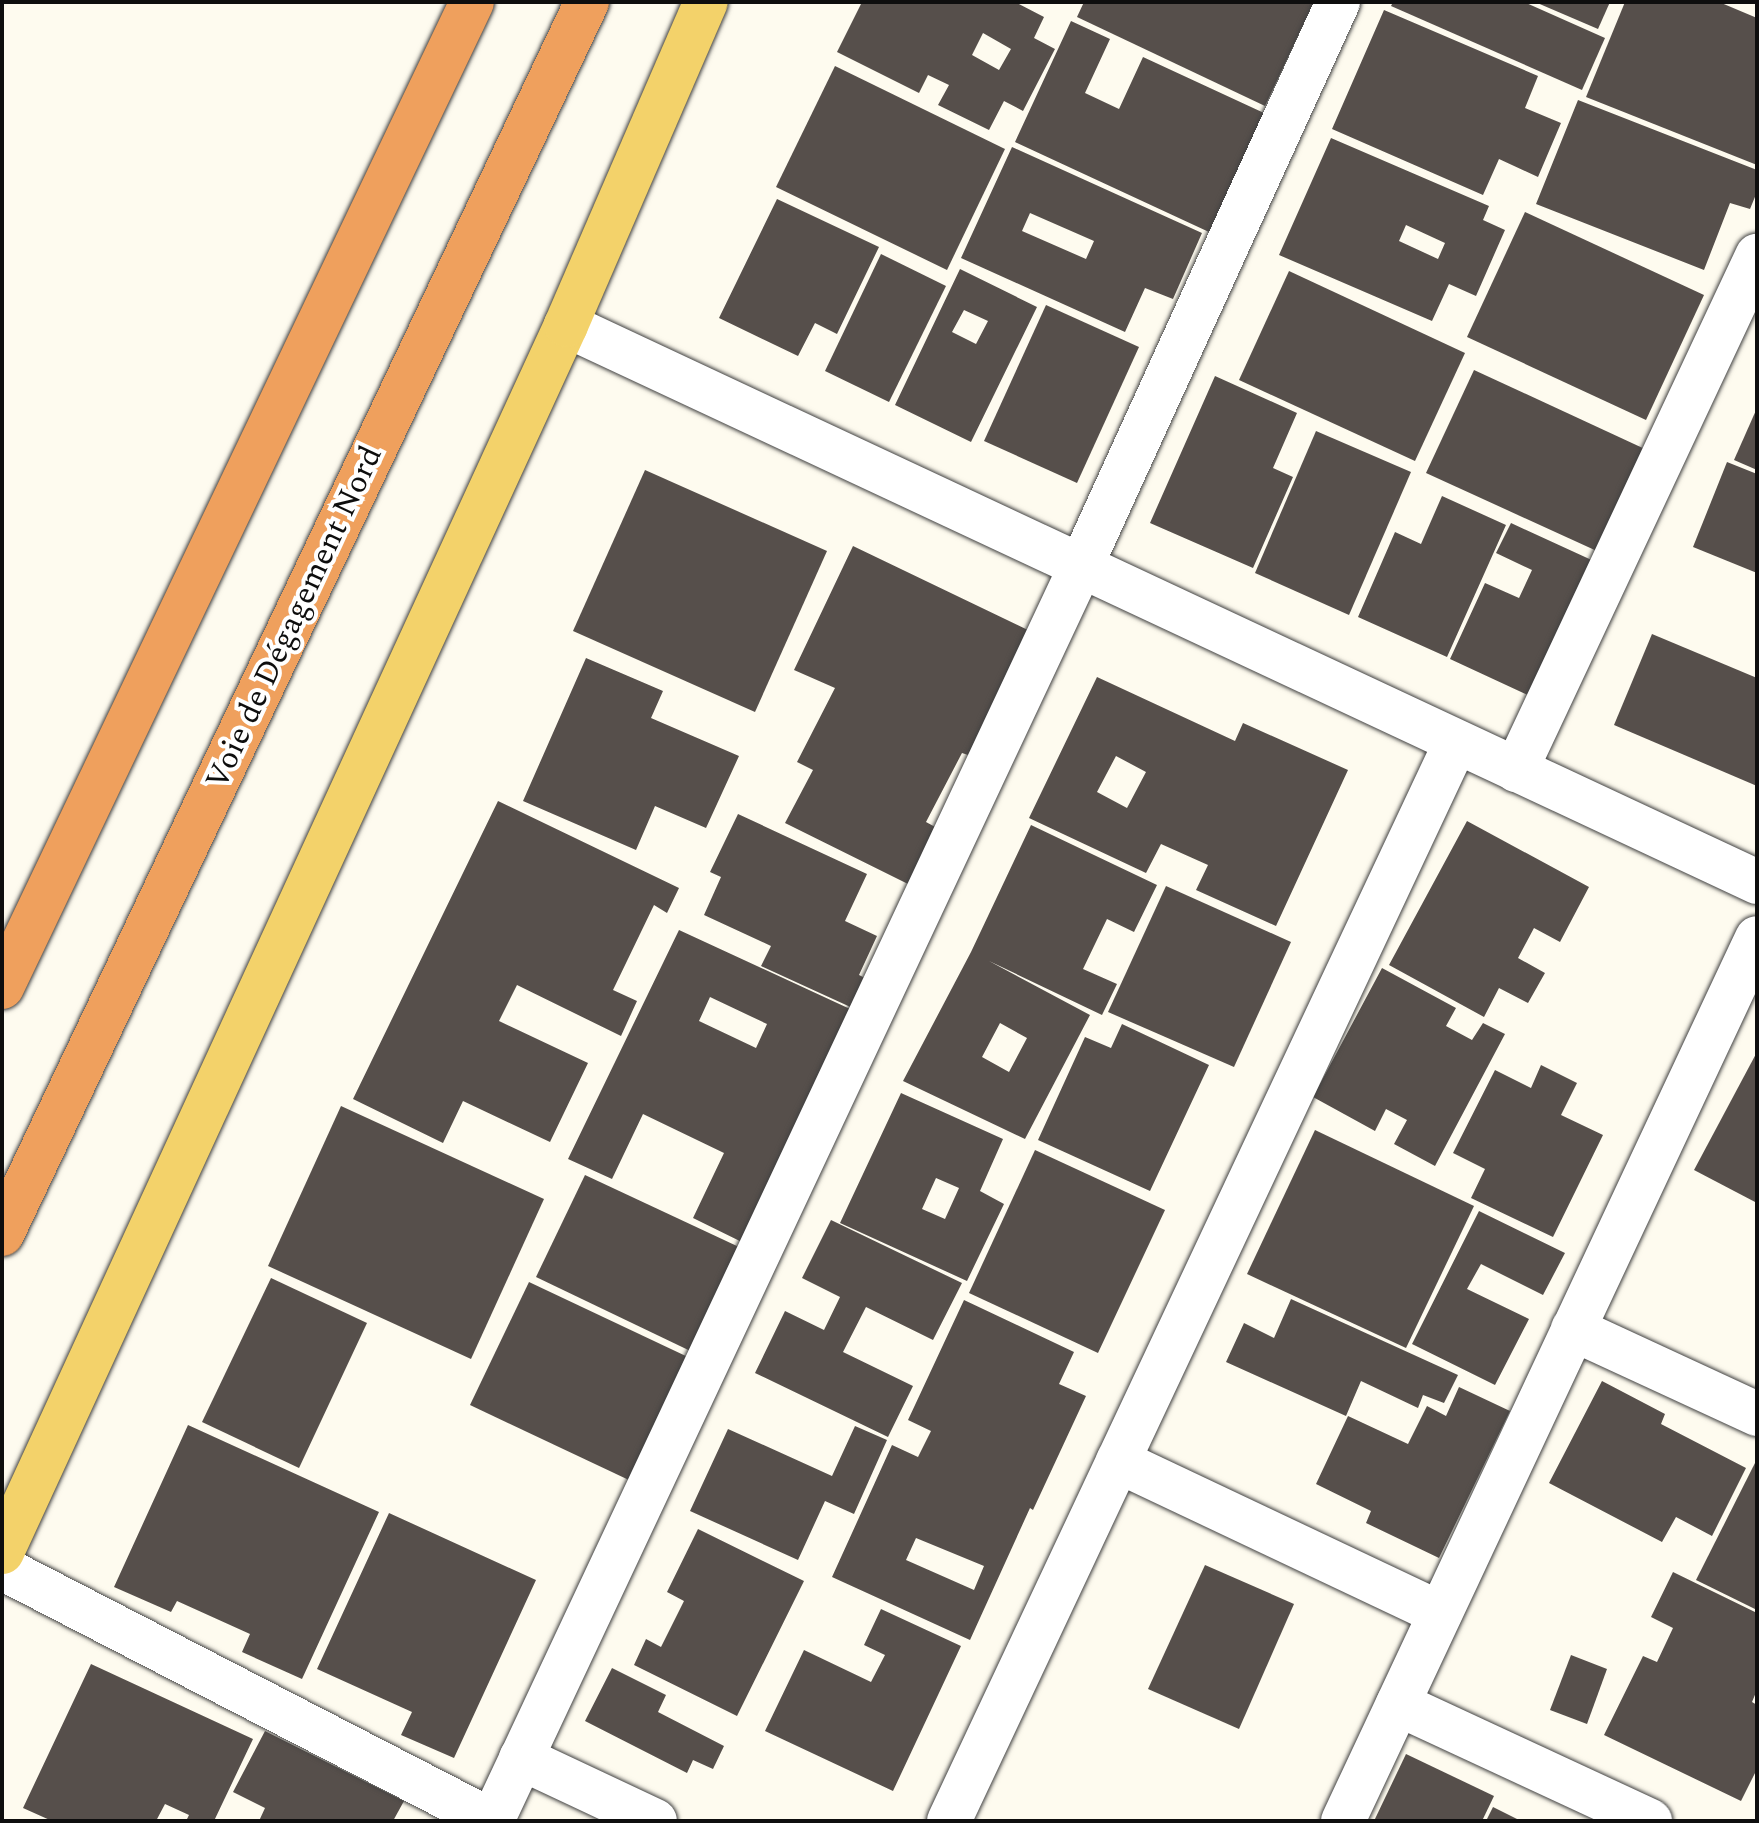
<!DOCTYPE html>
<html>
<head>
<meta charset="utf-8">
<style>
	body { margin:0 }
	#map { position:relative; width:1759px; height:1823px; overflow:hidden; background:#fefbef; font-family:Spectral,serif }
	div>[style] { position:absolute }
	.building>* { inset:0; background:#564f4b }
	.roads { filter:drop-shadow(0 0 2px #414141) drop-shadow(0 0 2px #414141) }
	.street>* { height:44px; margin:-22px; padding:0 22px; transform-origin:22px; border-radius:22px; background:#fff }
	.primary>* { height:44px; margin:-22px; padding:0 22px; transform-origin:22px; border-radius:22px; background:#f3d26a }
	.highway>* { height:44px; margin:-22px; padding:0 22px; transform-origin:22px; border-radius:22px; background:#efa05d }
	span { translate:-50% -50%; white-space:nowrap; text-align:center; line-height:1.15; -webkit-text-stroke:8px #fff; paint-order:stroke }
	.street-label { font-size:32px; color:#0e0e0e }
	.frame { position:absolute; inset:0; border:4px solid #0e0e0e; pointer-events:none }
</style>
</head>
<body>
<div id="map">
	<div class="building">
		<i style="clip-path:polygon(evenodd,862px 2px,1015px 2px,1044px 17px,1034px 38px,1055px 49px,1023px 111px,1004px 101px,989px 130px,938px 105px,949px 85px,928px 75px,919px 93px,837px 52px,862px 2px,983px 33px,1011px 49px,999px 70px,972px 55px,983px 33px)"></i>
		<i style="clip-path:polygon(1084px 2px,1314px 2px,1265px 106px,1077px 17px)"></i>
		<i style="clip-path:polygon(1393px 2px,1524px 2px,1605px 38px,1582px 90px,1391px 6px)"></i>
		<i style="clip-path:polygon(1535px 2px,1610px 2px,1598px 29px)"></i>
		<i style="clip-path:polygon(1625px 2px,1719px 2px,1757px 18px,1757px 165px,1586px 97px)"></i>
		<i style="clip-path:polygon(1384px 10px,1538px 76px,1525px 108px,1561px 123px,1538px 177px,1499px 159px,1483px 195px,1332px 129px)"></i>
		<i style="clip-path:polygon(1071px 21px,1110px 39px,1085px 93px,1119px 109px,1143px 57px,1264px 113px,1209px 232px,1015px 142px)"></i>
		<i style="clip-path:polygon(835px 66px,1005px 149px,947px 270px,776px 187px)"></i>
		<i style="clip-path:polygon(1578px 100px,1757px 170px,1757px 192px,1750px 209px,1730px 203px,1704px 270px,1536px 204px)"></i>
		<i style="clip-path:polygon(evenodd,1331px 138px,1489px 206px,1483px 220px,1505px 230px,1476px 296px,1449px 284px,1432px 321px,1279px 255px,1331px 138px,1406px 225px,1445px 243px,1438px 259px,1399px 241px,1406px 225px)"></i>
		<i style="clip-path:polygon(evenodd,1012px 147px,1202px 233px,1173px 299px,1145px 288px,1125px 332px,961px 258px,1012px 147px,1030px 213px,1094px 241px,1086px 259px,1022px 231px,1030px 213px)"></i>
		<i style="clip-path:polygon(777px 199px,879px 247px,837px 334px,815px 323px,798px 356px,719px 318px)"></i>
		<i style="clip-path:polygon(1525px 212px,1704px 295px,1646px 420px,1467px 337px)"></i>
		<i style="clip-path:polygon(881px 254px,946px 286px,889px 402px,825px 371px)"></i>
		<i style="clip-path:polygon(evenodd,960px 269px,1037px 307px,971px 442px,895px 405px,960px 269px,964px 310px,988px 321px,976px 344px,952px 332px,964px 310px)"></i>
		<i style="clip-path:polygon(1289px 271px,1465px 353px,1415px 461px,1239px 380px)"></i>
		<i style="clip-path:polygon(1046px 305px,1139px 347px,1077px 483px,984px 441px)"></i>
		<i style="clip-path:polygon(1474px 370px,1647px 450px,1599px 552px,1426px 473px)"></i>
		<i style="clip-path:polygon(1215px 376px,1297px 413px,1273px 468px,1293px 477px,1253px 568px,1150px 523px)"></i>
		<i style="clip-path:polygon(1757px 408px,1757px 470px,1734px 460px)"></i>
		<i style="clip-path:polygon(1316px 431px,1411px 472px,1349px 615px,1255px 573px)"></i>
		<i style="clip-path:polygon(1727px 462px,1757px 474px,1757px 573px,1693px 547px)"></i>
		<i style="clip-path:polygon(645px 470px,827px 551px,755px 712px,573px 631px)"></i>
		<i style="clip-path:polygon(1442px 496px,1506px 525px,1447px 657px,1358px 617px,1395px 532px,1421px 544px)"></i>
		<i style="clip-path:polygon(1511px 523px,1609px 568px,1545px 703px,1450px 659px,1485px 583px,1519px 598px,1532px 570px,1496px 553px)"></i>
		<i style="clip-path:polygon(853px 546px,1034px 633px,974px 757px,962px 753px,926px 822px,937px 828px,908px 884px,785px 823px,813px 770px,797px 762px,835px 688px,794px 670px)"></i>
		<i style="clip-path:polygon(1652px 634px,1757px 678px,1757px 786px,1614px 725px)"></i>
		<i style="clip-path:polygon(586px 658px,663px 691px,651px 718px,739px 756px,706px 828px,655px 806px,636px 850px,523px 801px)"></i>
		<i style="clip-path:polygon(evenodd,1097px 677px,1235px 741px,1243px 723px,1348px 770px,1276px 926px,1196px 890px,1208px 865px,1161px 844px,1146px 873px,1029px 818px,1097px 677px,1116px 756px,1146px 772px,1127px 808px,1097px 792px,1116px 756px)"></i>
		<i style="clip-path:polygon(498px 801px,679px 888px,667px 913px,654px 905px,613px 990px,637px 1001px,621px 1036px,517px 985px,499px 1021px,588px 1063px,550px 1142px,463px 1101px,443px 1143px,353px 1099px)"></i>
		<i style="clip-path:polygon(738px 814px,867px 874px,845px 921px,877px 936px,859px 975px,871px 981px,857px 1010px,761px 966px,771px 946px,704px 915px,721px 877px,710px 872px)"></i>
		<i style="clip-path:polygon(1467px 821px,1589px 887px,1560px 942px,1534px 928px,1518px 958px,1545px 973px,1528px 1003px,1499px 988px,1484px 1017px,1389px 965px)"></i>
		<i style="clip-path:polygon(evenodd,1031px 825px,1157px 885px,1134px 932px,1107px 919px,1083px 969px,1117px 984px,1102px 1015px,989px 961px,1090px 1015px,1025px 1139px,903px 1081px,971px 952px,1031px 825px,1000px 1023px,1027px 1038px,1009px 1072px,982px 1057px,1000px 1023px)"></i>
		<i style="clip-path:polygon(1166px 886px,1291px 942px,1234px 1067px,1108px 1012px)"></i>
		<i style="clip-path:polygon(evenodd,679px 930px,863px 1015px,754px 1248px,693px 1218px,724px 1153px,643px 1114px,612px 1179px,568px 1159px,679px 930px,710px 997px,767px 1024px,756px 1048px,699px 1021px,710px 997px)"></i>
		<i style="clip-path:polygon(1382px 968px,1456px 1008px,1446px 1026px,1472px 1040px,1483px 1023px,1505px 1034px,1435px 1166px,1394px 1144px,1407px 1120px,1386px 1109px,1375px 1131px,1313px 1097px)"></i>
		<i style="clip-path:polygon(1122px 1024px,1209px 1065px,1150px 1191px,1038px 1140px,1085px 1037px,1111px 1048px)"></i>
		<i style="clip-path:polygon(1757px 1052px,1757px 1203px,1694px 1170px)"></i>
		<i style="clip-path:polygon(1541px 1065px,1577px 1083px,1561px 1115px,1603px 1135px,1553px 1237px,1471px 1198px,1485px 1169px,1453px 1153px,1495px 1070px,1531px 1088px)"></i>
		<i style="clip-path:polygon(evenodd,901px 1093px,1003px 1139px,980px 1191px,1004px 1204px,967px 1281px,840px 1223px,901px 1093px,936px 1178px,959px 1188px,945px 1219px,922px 1209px,936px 1178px)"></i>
		<i style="clip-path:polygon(341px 1106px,544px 1199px,471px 1359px,268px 1266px)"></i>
		<i style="clip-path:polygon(1315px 1130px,1474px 1206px,1406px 1348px,1247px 1274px)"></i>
		<i style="clip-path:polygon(1035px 1150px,1165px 1210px,1098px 1353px,969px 1293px)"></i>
		<i style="clip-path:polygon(585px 1175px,754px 1254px,705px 1358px,536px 1277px)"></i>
		<i style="clip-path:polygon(1479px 1211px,1565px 1253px,1543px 1295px,1481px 1264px,1467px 1289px,1529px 1319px,1495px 1385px,1412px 1344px)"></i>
		<i style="clip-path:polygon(831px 1220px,962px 1283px,933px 1340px,866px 1307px,843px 1352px,913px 1386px,888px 1437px,755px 1373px,785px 1311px,824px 1330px,840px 1297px,802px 1278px)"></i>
		<i style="clip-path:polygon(271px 1278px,367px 1323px,299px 1468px,202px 1422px)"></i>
		<i style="clip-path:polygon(529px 1282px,690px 1358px,631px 1481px,470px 1405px)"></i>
		<i style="clip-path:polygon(1291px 1299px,1458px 1375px,1444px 1403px,1423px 1395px,1418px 1408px,1361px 1381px,1346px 1416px,1226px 1362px,1244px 1323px,1274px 1338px)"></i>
		<i style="clip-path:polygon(evenodd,964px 1300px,1074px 1352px,1059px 1384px,1086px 1396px,1033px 1510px,1030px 1508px,970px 1640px,832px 1577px,892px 1445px,918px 1457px,931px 1431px,908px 1420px,964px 1300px,916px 1538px,984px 1566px,974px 1590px,906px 1560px,916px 1538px)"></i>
		<i style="clip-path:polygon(1602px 1381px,1665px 1414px,1661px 1424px,1746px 1468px,1712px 1536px,1676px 1517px,1662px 1542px,1549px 1483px)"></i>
		<i style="clip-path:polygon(1459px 1387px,1510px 1411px,1439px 1558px,1366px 1523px,1371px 1511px,1316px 1484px,1348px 1416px,1408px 1444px,1427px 1406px,1446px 1416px)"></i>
		<i style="clip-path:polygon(188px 1425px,379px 1512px,302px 1679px,242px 1652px,250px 1634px,177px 1601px,171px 1612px,114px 1587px)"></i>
		<i style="clip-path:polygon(855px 1426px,887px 1440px,854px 1514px,825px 1501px,798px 1560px,690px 1511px,728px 1429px,832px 1476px)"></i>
		<i style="clip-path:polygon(1757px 1459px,1757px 1610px,1696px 1580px)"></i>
		<i style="clip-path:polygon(389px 1513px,536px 1580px,454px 1758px,401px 1735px,412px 1712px,317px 1669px)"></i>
		<i style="clip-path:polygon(698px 1529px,804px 1581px,737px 1716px,634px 1665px,646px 1639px,661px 1647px,684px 1601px,667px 1592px)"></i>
		<i style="clip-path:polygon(1205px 1565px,1294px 1604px,1239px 1729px,1148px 1689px)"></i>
		<i style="clip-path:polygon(1673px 1572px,1757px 1613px,1757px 1690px,1752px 1702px,1757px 1705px,1757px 1769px,1741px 1801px,1604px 1735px,1643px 1656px,1657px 1662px,1673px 1628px,1651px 1617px)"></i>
		<i style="clip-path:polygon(881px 1609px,961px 1646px,893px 1791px,765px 1731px,804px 1650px,871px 1682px,885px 1655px,864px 1645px)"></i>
		<i style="clip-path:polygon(1571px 1655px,1607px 1669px,1587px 1724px,1550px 1710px)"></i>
		<i style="clip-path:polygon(91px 1664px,253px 1739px,214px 1821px,186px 1821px,189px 1815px,165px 1804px,156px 1821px,52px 1821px,23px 1808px)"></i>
		<i style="clip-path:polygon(612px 1668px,666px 1695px,658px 1712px,724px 1746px,713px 1769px,693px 1760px,687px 1773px,585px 1721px)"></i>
		<i style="clip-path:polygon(265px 1731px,404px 1801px,393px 1821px,259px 1821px,265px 1808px,233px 1792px)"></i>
		<i style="clip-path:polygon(1406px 1754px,1494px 1796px,1482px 1821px,1374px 1821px)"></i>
		<i style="clip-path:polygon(1493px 1807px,1521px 1821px,1486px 1821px)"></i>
	</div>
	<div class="roads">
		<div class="street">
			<i style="left:566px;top:325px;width:1315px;rotate:25.06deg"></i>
			<i style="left:1516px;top:770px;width:568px;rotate:-64.88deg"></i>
			<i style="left:1573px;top:1329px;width:203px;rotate:24.8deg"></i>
			<i style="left:1118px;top:1461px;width:356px;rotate:25.3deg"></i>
			<i style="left:2px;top:1568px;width:551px;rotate:27.31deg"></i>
			<i style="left:1398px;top:1704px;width:278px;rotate:24.9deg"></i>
			<i style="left:521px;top:1758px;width:148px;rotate:25.2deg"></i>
			<i style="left:492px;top:1821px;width:1386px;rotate:-64.86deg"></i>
			<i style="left:1081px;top:566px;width:620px;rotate:-65.5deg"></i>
			<i style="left:949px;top:1821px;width:1192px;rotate:-64.83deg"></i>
			<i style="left:1343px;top:1821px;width:975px;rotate:-64.88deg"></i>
		</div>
		<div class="primary">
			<i style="left:2px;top:1552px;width:1350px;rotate:-65.31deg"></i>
			<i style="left:566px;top:325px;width:352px;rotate:-66.6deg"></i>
		</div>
		<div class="highway">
			<i style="left:2px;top:987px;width:1091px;rotate:-64.49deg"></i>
			<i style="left:2px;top:1234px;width:1364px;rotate:-64.6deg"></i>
		</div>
	</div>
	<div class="street-label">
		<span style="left:295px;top:618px;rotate:-65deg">Voie de Dégagement Nord</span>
	</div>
	<div class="frame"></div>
</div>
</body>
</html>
